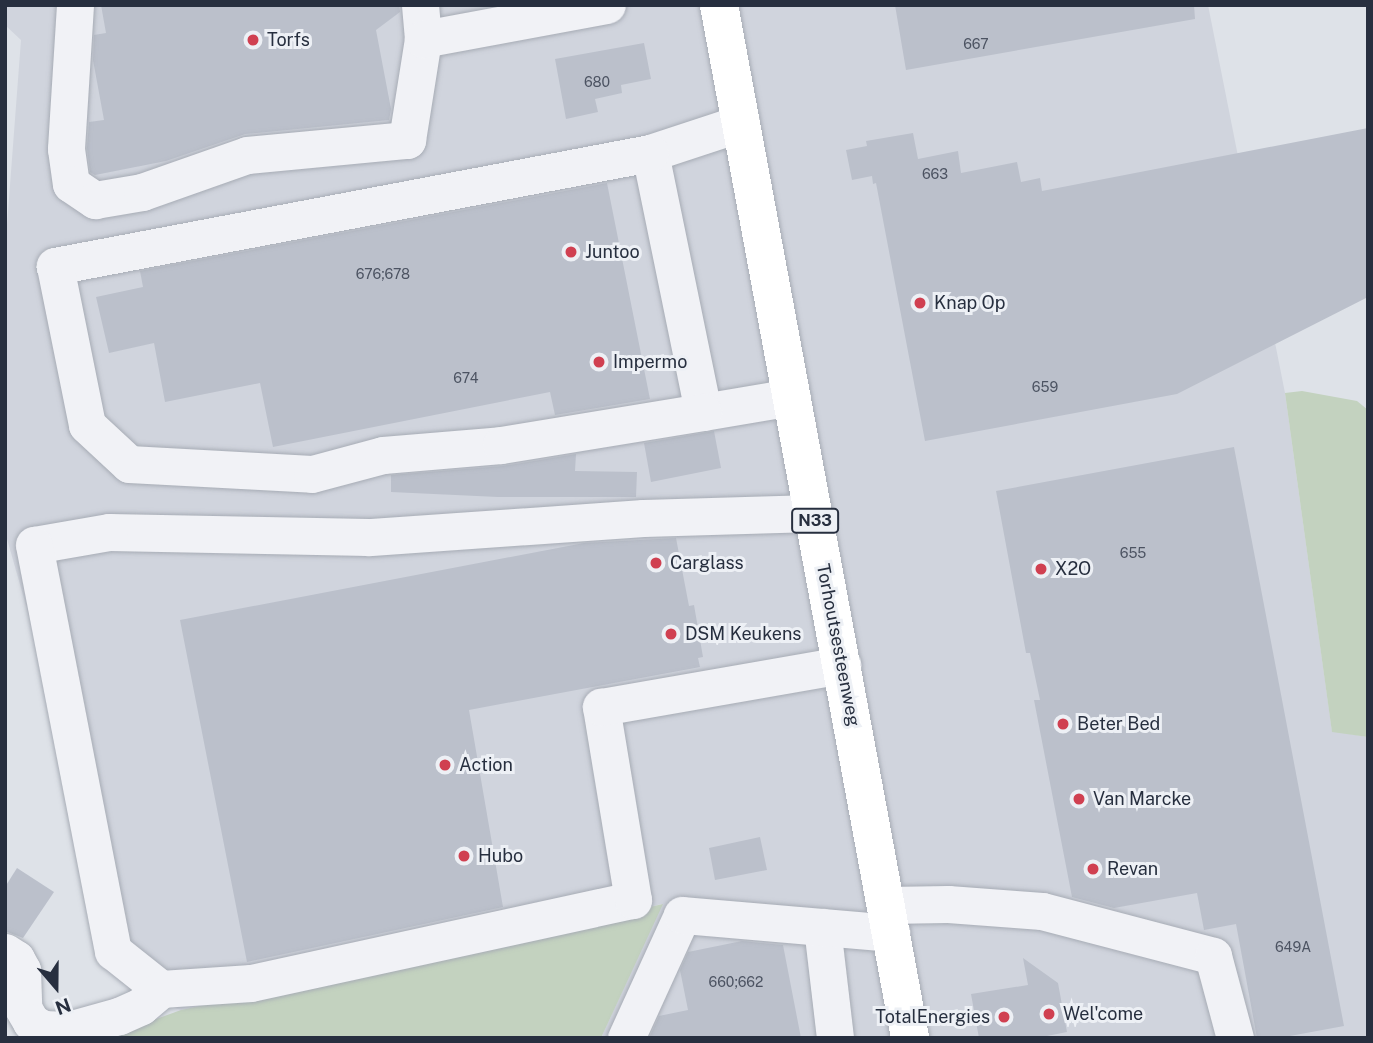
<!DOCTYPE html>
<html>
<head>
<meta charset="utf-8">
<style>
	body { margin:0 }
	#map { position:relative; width:1373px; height:1043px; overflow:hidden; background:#dee2e8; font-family:"Public Sans",sans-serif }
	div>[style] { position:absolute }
	.built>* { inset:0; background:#d0d4dd }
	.green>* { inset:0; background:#c3d2bf }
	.building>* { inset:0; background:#bbc0cb }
	.roads { filter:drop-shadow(0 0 2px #a7acb5) drop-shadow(0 0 2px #a7acb5) }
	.minor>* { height:37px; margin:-18.5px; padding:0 18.5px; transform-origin:18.5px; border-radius:18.5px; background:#f1f2f6 }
	.major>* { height:38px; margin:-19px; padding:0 19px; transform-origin:19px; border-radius:19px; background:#fff }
	.dots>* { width:19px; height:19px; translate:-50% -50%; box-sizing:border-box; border:4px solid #edf0f5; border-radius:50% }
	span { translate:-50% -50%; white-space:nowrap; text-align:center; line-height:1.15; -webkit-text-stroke:6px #edf0f5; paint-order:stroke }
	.number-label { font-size:14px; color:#4c5362 }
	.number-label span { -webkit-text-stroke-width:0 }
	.shield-label span { padding:2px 5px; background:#edf0f5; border:2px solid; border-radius:5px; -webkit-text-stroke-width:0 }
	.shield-label { font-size:16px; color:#272f3f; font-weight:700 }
	.poi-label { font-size:18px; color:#272f3f }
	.left { translate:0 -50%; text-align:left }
	.right { translate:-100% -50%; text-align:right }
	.street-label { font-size:18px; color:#272f3f }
	.frame { position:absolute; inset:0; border:7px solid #272f3f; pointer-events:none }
	.north { position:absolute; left:21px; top:952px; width:70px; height:70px; -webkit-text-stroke:5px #edf0f5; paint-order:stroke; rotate:160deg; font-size:19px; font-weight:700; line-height:28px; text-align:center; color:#272f3f }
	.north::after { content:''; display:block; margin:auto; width:24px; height:32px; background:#272f3f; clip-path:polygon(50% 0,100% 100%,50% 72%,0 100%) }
</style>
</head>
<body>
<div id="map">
	<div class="built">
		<i style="clip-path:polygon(5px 5px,1208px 5px,1285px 393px,1332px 731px,1368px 737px,1368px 1038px,601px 1038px,662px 904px,181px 1010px,137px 993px,5px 532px,5px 251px,21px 40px,5px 25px)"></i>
	</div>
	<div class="green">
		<i style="clip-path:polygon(1302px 391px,1357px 401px,1368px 410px,1368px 737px,1332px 732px,1285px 393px)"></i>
		<i style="clip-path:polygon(663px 904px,601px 1038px,104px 1038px,181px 1010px)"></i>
	</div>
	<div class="building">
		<i style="clip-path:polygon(101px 5px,399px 5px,400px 12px,376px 30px,391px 109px,389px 120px,245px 134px,166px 161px,95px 175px,90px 172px,87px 148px,89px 122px,104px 120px,93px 60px,94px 35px,106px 33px)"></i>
		<i style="clip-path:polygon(895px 5px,1194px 5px,1195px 19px,906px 70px)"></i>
		<i style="clip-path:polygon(644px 43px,651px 79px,621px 85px,622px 93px,595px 99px,598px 112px,566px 119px,555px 59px)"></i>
		<i style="clip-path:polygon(1368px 128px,1368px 297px,1177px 394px,925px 441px,876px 183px,873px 184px,872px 176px,852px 180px,846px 150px,867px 146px,866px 141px,913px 133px,918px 159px,958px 151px,961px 173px,1017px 162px,1021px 182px,1040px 178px,1042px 191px)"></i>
		<i style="clip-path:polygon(607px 183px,650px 399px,555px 415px,550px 392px,273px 447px,260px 383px,165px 402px,154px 343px,109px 353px,96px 297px,143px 287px,140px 271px)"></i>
		<i style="clip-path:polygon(714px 431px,721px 468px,651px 482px,644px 443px)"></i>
		<i style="clip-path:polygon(1234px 447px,1344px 1026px,1279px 1038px,1257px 1038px,1236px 924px,1204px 930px,1197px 893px,1114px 908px,1072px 897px,1034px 700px,1040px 700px,1030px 653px,1026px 653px,996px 491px)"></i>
		<i style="clip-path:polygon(576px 454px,575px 471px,637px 472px,636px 497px,498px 497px,391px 492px,391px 475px,503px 466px)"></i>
		<i style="clip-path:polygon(676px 538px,689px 606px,694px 605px,703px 657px,698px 658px,700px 667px,469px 710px,503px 907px,247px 962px,180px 620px,584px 543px)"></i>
		<i style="clip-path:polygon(760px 837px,767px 870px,715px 880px,709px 848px)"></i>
		<i style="clip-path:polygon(17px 868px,54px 892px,23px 938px,5px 931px,5px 887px)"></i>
		<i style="clip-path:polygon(742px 941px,783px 945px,801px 1038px,649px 1038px,659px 1016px,688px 1010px,680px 970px,688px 952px)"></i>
		<i style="clip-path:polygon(1023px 958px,1058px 983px,1067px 1032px,1037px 1038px,979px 1038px,971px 994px,1028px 985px)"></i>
	</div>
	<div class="roads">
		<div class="minor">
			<i style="left:75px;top:5px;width:144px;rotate:93.6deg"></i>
			<i style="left:66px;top:149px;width:35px;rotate:82deg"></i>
			<i style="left:71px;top:184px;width:29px;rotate:34deg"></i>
			<i style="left:95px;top:200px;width:48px;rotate:-9.7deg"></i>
			<i style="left:142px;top:192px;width:111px;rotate:-19.4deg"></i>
			<i style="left:247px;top:155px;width:161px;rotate:-5.4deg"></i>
			<i style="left:407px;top:140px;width:102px;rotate:-81deg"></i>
			<i style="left:423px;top:39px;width:34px;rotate:-95deg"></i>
			<i style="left:423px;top:39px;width:187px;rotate:-10.5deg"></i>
			<i style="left:741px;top:123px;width:96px;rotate:161.8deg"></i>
			<i style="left:650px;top:153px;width:264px;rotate:78.4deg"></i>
			<i style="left:703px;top:412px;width:90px;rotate:-9.6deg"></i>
			<i style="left:650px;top:153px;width:606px;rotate:169.25deg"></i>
			<i style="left:55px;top:266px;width:162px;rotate:78.6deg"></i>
			<i style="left:87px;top:425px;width:57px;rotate:42.9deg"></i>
			<i style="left:129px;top:464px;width:183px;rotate:3.1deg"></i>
			<i style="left:312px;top:474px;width:73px;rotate:-15deg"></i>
			<i style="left:383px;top:455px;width:118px;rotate:-4.8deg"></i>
			<i style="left:501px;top:445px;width:205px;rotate:-9.3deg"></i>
			<i style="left:813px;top:513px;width:170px;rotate:178.3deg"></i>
			<i style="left:643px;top:518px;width:276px;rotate:176deg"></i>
			<i style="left:368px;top:537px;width:259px;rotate:-178.9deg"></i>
			<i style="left:109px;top:532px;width:76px;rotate:170.2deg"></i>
			<i style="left:34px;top:545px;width:414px;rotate:79deg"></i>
			<i style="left:113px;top:951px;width:61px;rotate:38.4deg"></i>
			<i style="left:161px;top:989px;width:90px;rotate:-3.8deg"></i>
			<i style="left:251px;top:983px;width:391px;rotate:-12.3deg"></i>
			<i style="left:633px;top:900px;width:196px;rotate:-99.4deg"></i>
			<i style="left:601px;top:707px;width:245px;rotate:-9.9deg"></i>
			<i style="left:886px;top:905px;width:62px;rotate:-0.9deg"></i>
			<i style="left:948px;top:904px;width:94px;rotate:4.3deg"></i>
			<i style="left:1042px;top:911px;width:177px;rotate:14.7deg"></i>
			<i style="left:1213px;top:956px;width:85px;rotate:75deg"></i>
			<i style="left:822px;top:927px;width:112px;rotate:83.3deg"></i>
			<i style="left:5px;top:952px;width:13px;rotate:32deg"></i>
			<i style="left:16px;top:959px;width:13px;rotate:61deg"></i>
			<i style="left:22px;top:970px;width:38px;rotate:88deg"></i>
			<i style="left:23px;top:1008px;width:16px;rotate:60deg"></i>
			<i style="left:31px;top:1022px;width:14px;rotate:30deg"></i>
			<i style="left:43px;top:1029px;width:25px;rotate:2deg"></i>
			<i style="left:68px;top:1030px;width:53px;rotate:-15.4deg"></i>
			<i style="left:119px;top:1016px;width:24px;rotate:-24deg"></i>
			<i style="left:141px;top:1006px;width:26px;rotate:-40deg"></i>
			<i style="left:626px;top:1038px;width:135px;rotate:-65.5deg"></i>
			<i style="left:682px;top:915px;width:210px;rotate:4.9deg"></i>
		</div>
		<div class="major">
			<i style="left:719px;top:5px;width:1051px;rotate:79.52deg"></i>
		</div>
	</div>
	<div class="dots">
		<i style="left:253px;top:40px;background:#d04051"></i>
		<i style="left:571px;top:252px;background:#d04051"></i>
		<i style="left:920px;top:303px;background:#d04051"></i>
		<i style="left:599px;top:362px;background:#d04051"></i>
		<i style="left:656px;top:563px;background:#d04051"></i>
		<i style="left:1041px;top:569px;background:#d04051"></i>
		<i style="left:671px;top:634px;background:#d04051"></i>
		<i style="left:1063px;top:724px;background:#d04051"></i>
		<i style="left:445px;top:765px;background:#d04051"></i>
		<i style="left:1079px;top:799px;background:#d04051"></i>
		<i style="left:464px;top:856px;background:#d04051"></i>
		<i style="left:1093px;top:869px;background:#d04051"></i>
		<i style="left:1049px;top:1014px;background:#d04051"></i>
		<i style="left:1004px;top:1017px;background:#d04051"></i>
	</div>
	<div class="number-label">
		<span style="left:976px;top:44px">667</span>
		<span style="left:597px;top:82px">680</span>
		<span style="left:935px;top:174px">663</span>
		<span style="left:383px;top:274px">676;678</span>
		<span style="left:466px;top:378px">674</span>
		<span style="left:1045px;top:387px">659</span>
		<span style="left:1133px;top:553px">655</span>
		<span style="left:1293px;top:947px">649A</span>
		<span style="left:736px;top:982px">660;662</span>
	</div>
	<div class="shield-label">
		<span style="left:815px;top:521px">N33</span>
	</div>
	<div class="poi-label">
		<span class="left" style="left:267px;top:40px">Torfs</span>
		<span class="left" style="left:585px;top:252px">Juntoo</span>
		<span class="left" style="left:934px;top:303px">Knap Op</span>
		<span class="left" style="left:613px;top:362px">Impermo</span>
		<span class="left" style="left:670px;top:563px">Carglass</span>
		<span class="left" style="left:1055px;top:569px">X2O</span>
		<span class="left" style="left:685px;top:634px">DSM Keukens</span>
		<span class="left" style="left:1077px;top:724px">Beter Bed</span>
		<span class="left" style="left:459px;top:765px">Action</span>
		<span class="left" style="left:1093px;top:799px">Van Marcke</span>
		<span class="left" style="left:478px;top:856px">Hubo</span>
		<span class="left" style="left:1107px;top:869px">Revan</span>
		<span class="left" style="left:1063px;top:1014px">Wel'come</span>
		<span class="right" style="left:990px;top:1017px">TotalEnergies</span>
	</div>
	<div class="street-label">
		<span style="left:838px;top:645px;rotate:79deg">Torhoutsesteenweg</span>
	</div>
	<div class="frame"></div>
	<div class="north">N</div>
</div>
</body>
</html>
